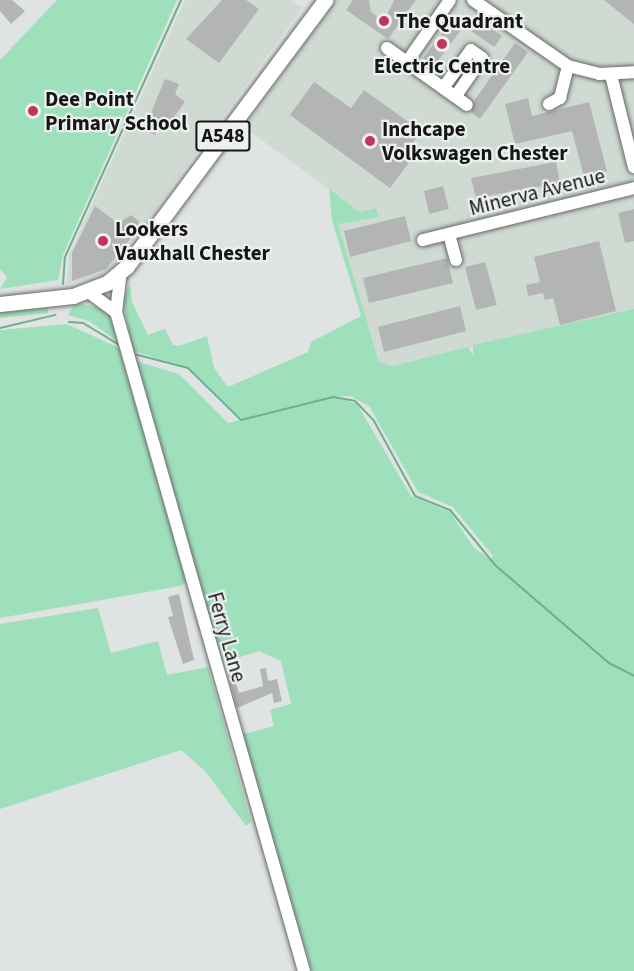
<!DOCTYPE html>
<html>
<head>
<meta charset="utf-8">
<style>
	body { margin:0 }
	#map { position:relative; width:634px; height:971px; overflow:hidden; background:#dfe3e1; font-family:"Source Sans 3",sans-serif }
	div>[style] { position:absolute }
	.built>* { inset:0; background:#cfdad3 }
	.green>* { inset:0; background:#9ee0bc }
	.stream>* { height:2px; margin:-1px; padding:0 1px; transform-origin:1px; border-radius:1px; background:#6eb08e }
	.building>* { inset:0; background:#b2b5b3 }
	.roads { filter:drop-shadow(0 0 2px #676a68) drop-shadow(0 0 2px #676a68) }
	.minor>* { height:12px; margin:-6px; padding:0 6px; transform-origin:6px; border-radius:6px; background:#fff }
	.major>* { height:15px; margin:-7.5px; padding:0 7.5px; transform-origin:7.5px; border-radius:7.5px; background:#fff }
	.dots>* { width:16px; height:16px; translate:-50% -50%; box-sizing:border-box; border:3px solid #edf0ee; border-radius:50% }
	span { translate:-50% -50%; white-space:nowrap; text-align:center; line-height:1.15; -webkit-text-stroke:4.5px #edf0ee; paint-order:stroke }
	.shield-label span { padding:2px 4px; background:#edf0ee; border:2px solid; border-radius:4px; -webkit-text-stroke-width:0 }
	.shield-label { font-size:20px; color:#151616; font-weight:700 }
	.poi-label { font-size:21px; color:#151616; font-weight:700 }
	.left { translate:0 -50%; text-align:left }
	.street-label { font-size:21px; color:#151616 }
</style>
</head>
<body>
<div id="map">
	<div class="built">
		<i style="clip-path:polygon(185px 0,291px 0,302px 8px,115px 264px,102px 274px,67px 284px,69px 255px)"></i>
		<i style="clip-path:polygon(336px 0,634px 0,634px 311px,392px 366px,379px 362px,338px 224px,379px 217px,376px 209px,360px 212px,244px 127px)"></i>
	</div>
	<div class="green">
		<i style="clip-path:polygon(57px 0,177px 0,63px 255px,58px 280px,0 289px,7px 277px,0 269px,0 60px)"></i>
		<i style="clip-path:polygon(evenodd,329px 189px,360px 212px,376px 208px,379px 217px,338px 224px,379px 362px,393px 366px,468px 347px,473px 355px,473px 345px,634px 309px,634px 971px,312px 971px,240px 735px,274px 726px,270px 710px,291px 704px,281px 661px,259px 651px,219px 664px,135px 361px,179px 374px,228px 423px,240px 420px,189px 368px,133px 351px,123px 301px,130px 283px,132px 302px,148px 335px,165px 329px,173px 345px,179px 346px,207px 336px,214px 368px,228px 387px,308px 352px,311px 342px,361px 316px,332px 220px,329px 189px,350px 396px,369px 406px,418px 492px,453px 507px,493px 556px,490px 559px,474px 548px,450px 512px,411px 496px,357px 404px,335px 397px,350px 396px)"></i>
		<i style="clip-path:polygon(75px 303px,97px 307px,110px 317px,117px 341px,89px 321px,68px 315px)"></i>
		<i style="clip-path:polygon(48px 306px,48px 313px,0 318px,0 311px)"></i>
		<i style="clip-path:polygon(67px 324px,119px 348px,186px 581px,181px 586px,0 618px,0 330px)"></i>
		<i style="clip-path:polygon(98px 608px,111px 653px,158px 641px,167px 675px,208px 667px,251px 822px,246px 826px,205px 771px,181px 750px,0 809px,0 624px)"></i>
	</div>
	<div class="stream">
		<i style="left:63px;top:284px;width:27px;rotate:-86deg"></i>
		<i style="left:65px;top:257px;width:282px;rotate:-65.7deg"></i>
		<i style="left:69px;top:322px;width:14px;rotate:4deg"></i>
		<i style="left:83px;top:323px;width:41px;rotate:31deg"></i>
		<i style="left:0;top:328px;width:57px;rotate:-13.3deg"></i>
		<i style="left:134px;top:354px;width:56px;rotate:14.5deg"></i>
		<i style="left:188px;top:368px;width:74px;rotate:44.5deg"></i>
		<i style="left:241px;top:420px;width:95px;rotate:-14deg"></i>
		<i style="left:333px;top:397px;width:22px;rotate:10deg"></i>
		<i style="left:355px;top:401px;width:28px;rotate:46deg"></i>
		<i style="left:374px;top:421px;width:85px;rotate:61.3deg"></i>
		<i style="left:415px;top:496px;width:38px;rotate:22deg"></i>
		<i style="left:450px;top:510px;width:71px;rotate:50.7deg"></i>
		<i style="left:495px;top:565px;width:150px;rotate:40.7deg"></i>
		<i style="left:609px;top:663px;width:28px;rotate:27deg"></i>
	</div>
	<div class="building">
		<i style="clip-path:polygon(0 0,12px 0,25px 11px,11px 24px,0 11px)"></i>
		<i style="clip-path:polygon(222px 0,246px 0,259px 9px,219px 63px,186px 39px)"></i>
		<i style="clip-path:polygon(353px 0,369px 0,371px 12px,378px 17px,387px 15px,394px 0,416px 0,388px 39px,346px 10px)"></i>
		<i style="clip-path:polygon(604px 0,634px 0,634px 24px)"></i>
		<i style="clip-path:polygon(478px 19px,502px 36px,494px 47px,470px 30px)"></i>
		<i style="clip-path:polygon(451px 22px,461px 30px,434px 66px,423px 58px)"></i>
		<i style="clip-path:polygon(515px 43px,528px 52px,480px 119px,471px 112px,474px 101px)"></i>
		<i style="clip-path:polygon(165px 79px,179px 84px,175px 94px,185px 102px,170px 122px,164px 118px,155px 135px,144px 130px)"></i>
		<i style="clip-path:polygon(314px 82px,351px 108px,364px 90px,421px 131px,407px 151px,414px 156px,390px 188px,290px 115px)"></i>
		<i style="clip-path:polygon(528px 98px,532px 116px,589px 102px,607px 171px,584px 177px,572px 131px,515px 144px,505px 104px)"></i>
		<i style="clip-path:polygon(556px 162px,560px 183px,476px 198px,471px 178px)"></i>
		<i style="clip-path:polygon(443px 186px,449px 209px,429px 214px,424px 191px)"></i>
		<i style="clip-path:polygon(95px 206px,118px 223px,131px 215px,139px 221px,138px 229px,106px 269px,72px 281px,72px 253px)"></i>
		<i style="clip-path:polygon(634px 209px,634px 241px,625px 243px,618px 213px)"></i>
		<i style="clip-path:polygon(405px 216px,411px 241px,350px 257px,344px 231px)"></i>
		<i style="clip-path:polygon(599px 241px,616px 311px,560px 325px,553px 298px,545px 300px,543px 293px,528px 296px,526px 285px,540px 282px,534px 257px)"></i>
		<i style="clip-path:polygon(447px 258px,453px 283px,369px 303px,363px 278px)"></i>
		<i style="clip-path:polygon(485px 262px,497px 305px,476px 310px,465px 267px)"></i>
		<i style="clip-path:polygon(460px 306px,466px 331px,384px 352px,378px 327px)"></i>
		<i style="clip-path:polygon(179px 594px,194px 660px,183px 664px,168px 617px,173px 616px,168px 597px)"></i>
		<i style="clip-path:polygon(266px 668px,268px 681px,277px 679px,282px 701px,274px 703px,272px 693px,237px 708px,227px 671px,232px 670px,239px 693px,263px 686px,260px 669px)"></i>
	</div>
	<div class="roads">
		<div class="minor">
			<i style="left:473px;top:0;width:116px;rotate:34.8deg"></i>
			<i style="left:568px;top:66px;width:32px;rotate:14deg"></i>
			<i style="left:599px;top:74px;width:35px;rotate:-3deg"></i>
			<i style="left:387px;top:48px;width:98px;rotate:35.5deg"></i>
			<i style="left:407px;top:62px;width:75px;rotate:-55.3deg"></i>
			<i style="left:611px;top:75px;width:95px;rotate:76deg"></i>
			<i style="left:443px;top:88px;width:47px;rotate:-53.6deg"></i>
			<i style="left:471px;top:50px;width:14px;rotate:36deg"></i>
			<i style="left:482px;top:58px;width:47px;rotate:124.7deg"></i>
			<i style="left:549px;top:104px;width:13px;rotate:-29deg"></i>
			<i style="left:560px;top:98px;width:33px;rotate:-76deg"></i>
			<i style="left:449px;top:234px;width:27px;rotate:75deg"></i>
			<i style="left:423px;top:240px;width:217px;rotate:-13.8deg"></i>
			<i style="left:87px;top:291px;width:36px;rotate:36deg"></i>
			<i style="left:116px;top:312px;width:685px;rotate:74.08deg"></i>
			<i style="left:116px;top:312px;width:42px;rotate:-83.2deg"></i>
		</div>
		<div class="major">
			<i style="left:0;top:304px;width:73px;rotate:-6.3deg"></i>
			<i style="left:73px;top:296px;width:36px;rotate:-21deg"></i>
			<i style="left:107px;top:283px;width:26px;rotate:-40deg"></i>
			<i style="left:127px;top:266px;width:332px;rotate:-53.3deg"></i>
		</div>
	</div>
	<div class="dots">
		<i style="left:384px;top:21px;background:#c43459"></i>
		<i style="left:442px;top:44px;background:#c43459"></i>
		<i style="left:33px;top:111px;background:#c43459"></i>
		<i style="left:370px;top:141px;background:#c43459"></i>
		<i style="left:103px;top:241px;background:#c43459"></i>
	</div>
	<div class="shield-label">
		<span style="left:223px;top:136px">A548</span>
	</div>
	<div class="poi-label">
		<span class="left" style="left:396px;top:21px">The Quadrant</span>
		<span style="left:442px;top:66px">Electric Centre</span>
		<span class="left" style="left:45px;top:111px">Dee Point<br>Primary School</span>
		<span class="left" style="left:382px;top:141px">Inchcape<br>Volkswagen Chester</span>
		<span class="left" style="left:115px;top:241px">Lookers<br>Vauxhall Chester</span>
	</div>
	<div class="street-label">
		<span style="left:537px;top:192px;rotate:-14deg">Minerva Avenue</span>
		<span style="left:227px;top:637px;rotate:74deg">Ferry Lane</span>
	</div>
</div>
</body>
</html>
